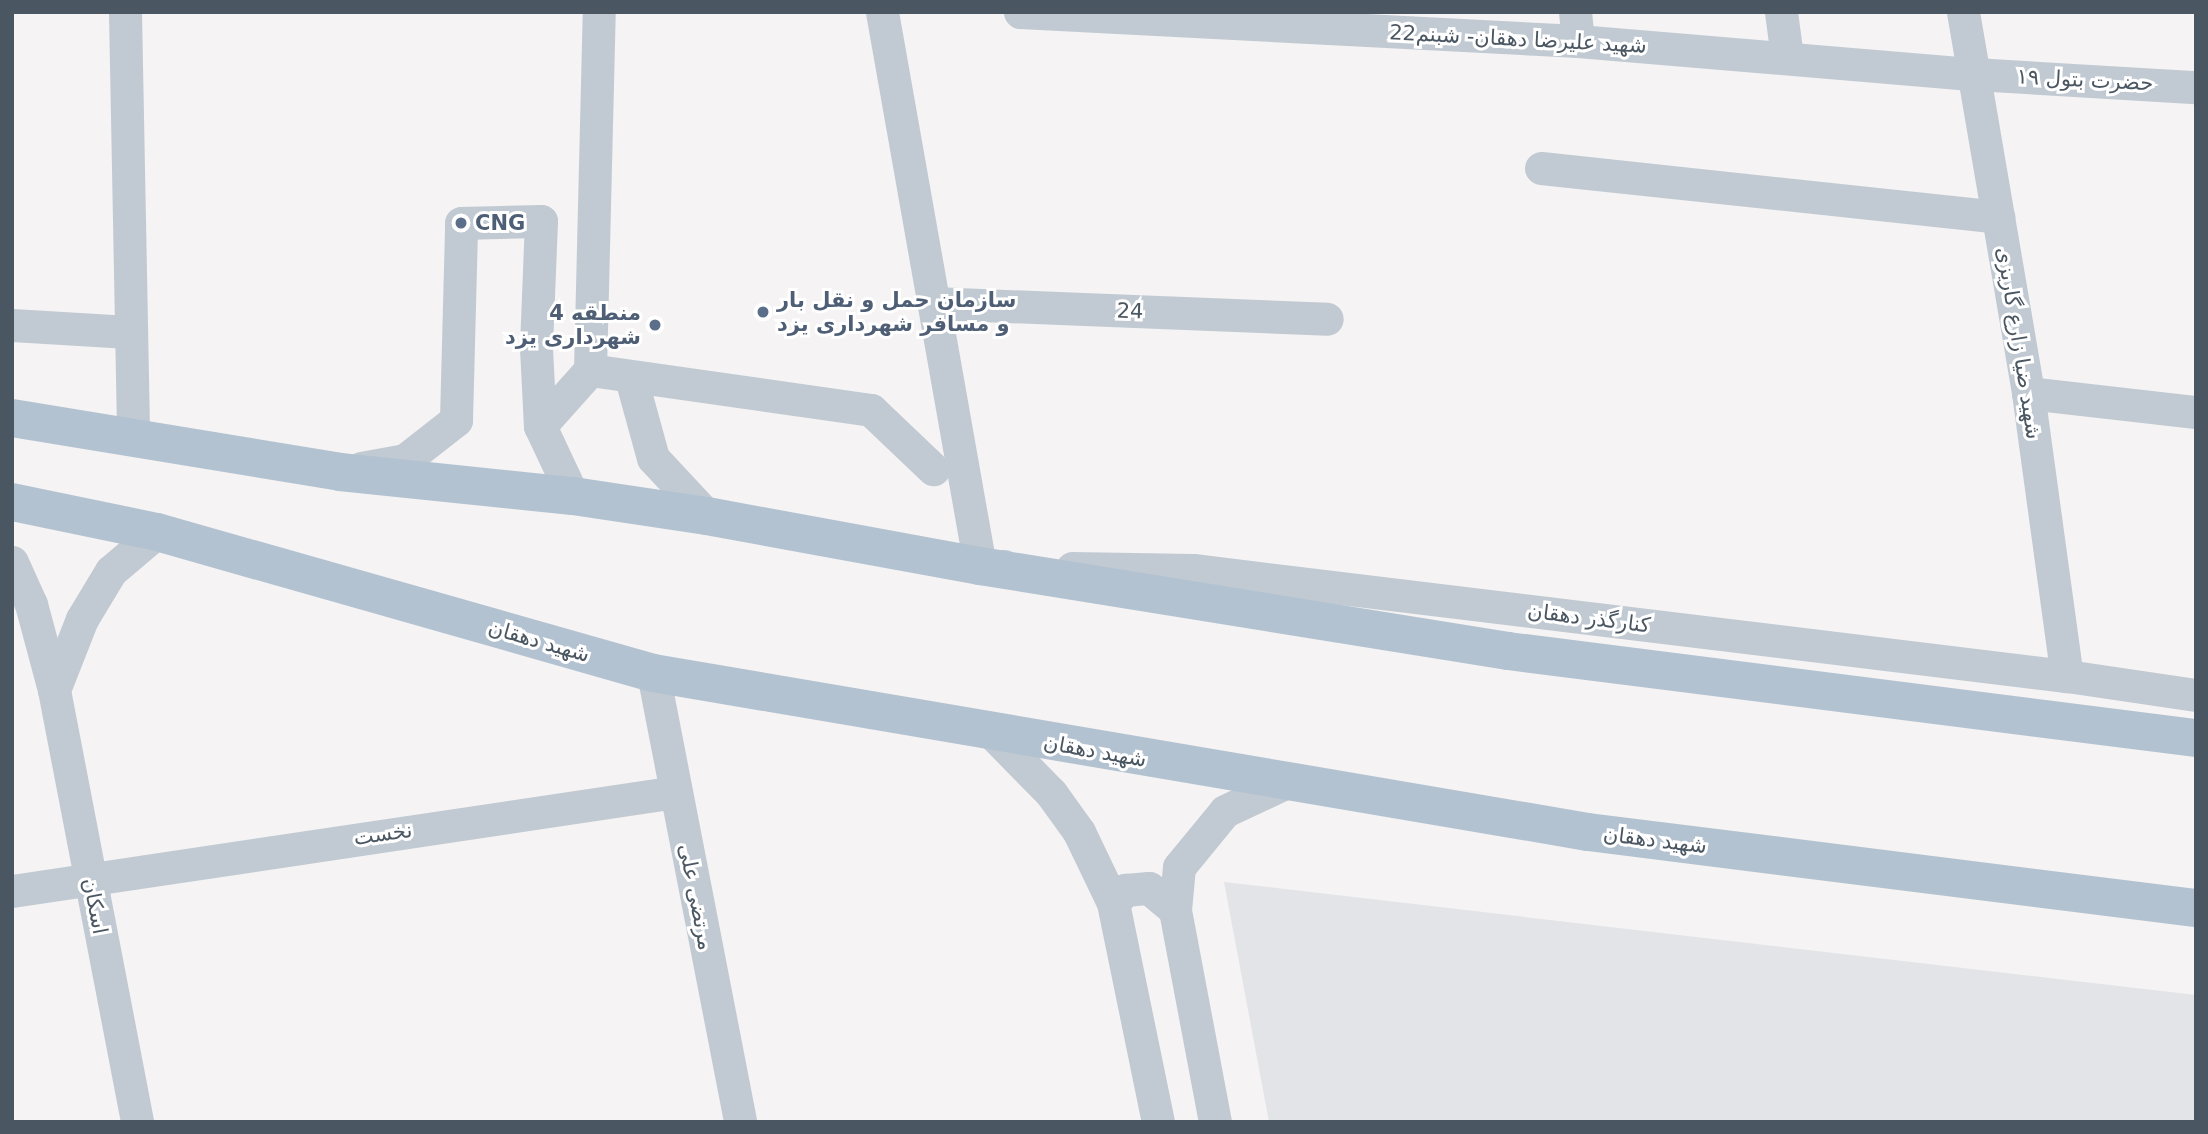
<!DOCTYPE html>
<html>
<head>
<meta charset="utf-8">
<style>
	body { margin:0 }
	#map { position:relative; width:2208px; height:1134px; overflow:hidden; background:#f5f3f3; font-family:"DejaVu Sans","Noto Sans Arabic",sans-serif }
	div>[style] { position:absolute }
	.airport>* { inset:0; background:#e2e4e7 }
	.minor>* { height:33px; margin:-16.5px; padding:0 16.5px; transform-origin:16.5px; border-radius:16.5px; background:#c1cad2 }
	.major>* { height:38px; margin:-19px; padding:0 19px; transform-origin:19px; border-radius:19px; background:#b3c2d1 }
	.dots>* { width:19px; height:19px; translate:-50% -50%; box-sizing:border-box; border:4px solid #fff; border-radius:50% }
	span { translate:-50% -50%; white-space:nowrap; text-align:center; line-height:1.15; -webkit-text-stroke:6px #fff; paint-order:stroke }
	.street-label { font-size:21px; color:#4a5661 }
	.service-label { font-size:21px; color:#4e5e75; font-weight:700 }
	.left { translate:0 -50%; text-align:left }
	.right { translate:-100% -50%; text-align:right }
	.frame { position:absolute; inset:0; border:14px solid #4a5661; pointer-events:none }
</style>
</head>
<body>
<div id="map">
	<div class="airport">
		<i style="clip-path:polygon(1224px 882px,2196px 995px,2196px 1122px,1269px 1122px)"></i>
	</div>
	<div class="minor">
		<i style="left:125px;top:12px;width:423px;rotate:88.9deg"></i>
		<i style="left:882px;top:12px;width:563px;rotate:79.97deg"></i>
		<i style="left:980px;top:566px;width:24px"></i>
		<i style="left:1020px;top:12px;width:559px;rotate:2.98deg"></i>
		<i style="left:1578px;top:41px;width:397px;rotate:4.8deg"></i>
		<i style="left:1974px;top:74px;width:222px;rotate:3.4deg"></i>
		<i style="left:1575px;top:12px;width:29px;rotate:84deg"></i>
		<i style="left:1781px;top:12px;width:45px;rotate:82.4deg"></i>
		<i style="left:1963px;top:12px;width:387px;rotate:80.3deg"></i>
		<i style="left:2028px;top:393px;width:286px;rotate:82.2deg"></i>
		<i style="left:1541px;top:168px;width:460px;rotate:6.1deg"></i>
		<i style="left:933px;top:303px;width:394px;rotate:2.3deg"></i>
		<i style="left:12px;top:325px;width:117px;rotate:3.4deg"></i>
		<i style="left:590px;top:370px;width:358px;rotate:-88.6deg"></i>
		<i style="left:631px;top:378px;width:83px;rotate:74.6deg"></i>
		<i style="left:653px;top:458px;width:79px;rotate:47deg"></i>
		<i style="left:2028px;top:393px;width:169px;rotate:6.5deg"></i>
		<i style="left:540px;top:426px;width:75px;rotate:-48.2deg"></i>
		<i style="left:590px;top:370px;width:284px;rotate:8.1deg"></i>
		<i style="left:871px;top:410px;width:86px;rotate:43.6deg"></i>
		<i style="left:361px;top:468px;width:45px;rotate:-10.3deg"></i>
		<i style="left:405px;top:460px;width:65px;rotate:-38.1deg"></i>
		<i style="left:456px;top:420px;width:197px;rotate:-88.5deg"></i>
		<i style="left:461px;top:223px;width:80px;rotate:-1.4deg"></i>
		<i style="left:541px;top:221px;width:127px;rotate:92.3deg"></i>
		<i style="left:536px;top:348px;width:78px;rotate:87.1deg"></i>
		<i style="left:540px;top:426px;width:77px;rotate:64.8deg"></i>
		<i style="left:12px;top:562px;width:46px;rotate:65.7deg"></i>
		<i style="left:31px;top:604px;width:89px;rotate:75deg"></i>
		<i style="left:54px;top:690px;width:440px;rotate:79.1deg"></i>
		<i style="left:1072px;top:568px;width:121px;rotate:0.9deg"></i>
		<i style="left:1193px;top:570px;width:880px;rotate:6.92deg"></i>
		<i style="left:2067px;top:676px;width:130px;rotate:8.4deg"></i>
		<i style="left:653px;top:673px;width:457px;rotate:79deg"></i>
		<i style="left:54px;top:690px;width:76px;rotate:-68.5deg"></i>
		<i style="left:82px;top:619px;width:56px;rotate:-58.9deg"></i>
		<i style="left:111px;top:571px;width:60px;rotate:-40.3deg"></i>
		<i style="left:993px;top:734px;width:83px;rotate:45.5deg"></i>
		<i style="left:1051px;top:793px;width:48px;rotate:54.3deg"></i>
		<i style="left:1079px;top:832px;width:79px;rotate:64.4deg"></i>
		<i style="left:1113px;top:903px;width:224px;rotate:78.4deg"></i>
		<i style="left:12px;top:891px;width:671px;rotate:-8.48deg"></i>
		<i style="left:1113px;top:903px;width:18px;rotate:-47deg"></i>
		<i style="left:1125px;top:890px;width:24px;rotate:-5deg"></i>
		<i style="left:1149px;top:888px;width:34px;rotate:40deg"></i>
		<i style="left:1215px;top:1122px;width:216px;rotate:-100.7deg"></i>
		<i style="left:1175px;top:910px;width:43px;rotate:-84.7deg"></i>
		<i style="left:1179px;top:867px;width:72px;rotate:-50.6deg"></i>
		<i style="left:1225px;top:811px;width:66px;rotate:-25deg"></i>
	</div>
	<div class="major">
		<i style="left:12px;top:418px;width:332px;rotate:9.3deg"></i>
		<i style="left:340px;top:472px;width:234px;rotate:5.9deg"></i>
		<i style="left:573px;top:496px;width:135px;rotate:8.5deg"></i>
		<i style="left:707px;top:516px;width:278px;rotate:10.4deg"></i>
		<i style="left:980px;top:566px;width:535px;rotate:9.15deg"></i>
		<i style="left:1508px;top:651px;width:693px;rotate:7.21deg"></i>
		<i style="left:12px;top:502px;width:148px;rotate:11.7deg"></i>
		<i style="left:157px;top:532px;width:516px;rotate:15.87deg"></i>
		<i style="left:653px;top:673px;width:948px;rotate:9.65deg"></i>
		<i style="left:1588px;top:832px;width:613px;rotate:7.13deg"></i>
	</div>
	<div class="dots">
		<i style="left:461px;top:223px;background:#5c6f8a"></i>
		<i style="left:763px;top:312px;background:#5c6f8a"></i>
		<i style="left:655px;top:325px;background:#5c6f8a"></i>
	</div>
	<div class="street-label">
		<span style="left:1518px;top:39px;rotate:3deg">شهید علیرضا دهقان- شبنم22</span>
		<span style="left:2085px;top:80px;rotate:3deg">حضرت بتول ۱۹</span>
		<span style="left:1130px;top:311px;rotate:2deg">24</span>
		<span style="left:2019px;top:343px;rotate:81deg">شهید ضیا زارع گاریزی</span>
		<span style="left:1589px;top:618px;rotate:7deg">کنارگذر دهقان</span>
		<span style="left:539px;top:641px;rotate:16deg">شهید دهقان</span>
		<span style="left:1095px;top:751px;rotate:10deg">شهید دهقان</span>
		<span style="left:383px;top:834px;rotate:-8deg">نخست</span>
		<span style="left:1655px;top:840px;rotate:7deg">شهید دهقان</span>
		<span style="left:696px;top:897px;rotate:79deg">مرتضی علی</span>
		<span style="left:95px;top:906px;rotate:79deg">اسکان</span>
	</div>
	<div class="service-label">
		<span class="left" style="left:475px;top:223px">CNG</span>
		<span class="left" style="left:777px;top:312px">سازمان حمل و نقل بار<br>و مسافر شهرداری یزد</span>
		<span class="right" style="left:641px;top:325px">منطقه 4<br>شهرداری یزد</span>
	</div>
	<div class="frame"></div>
</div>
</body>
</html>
